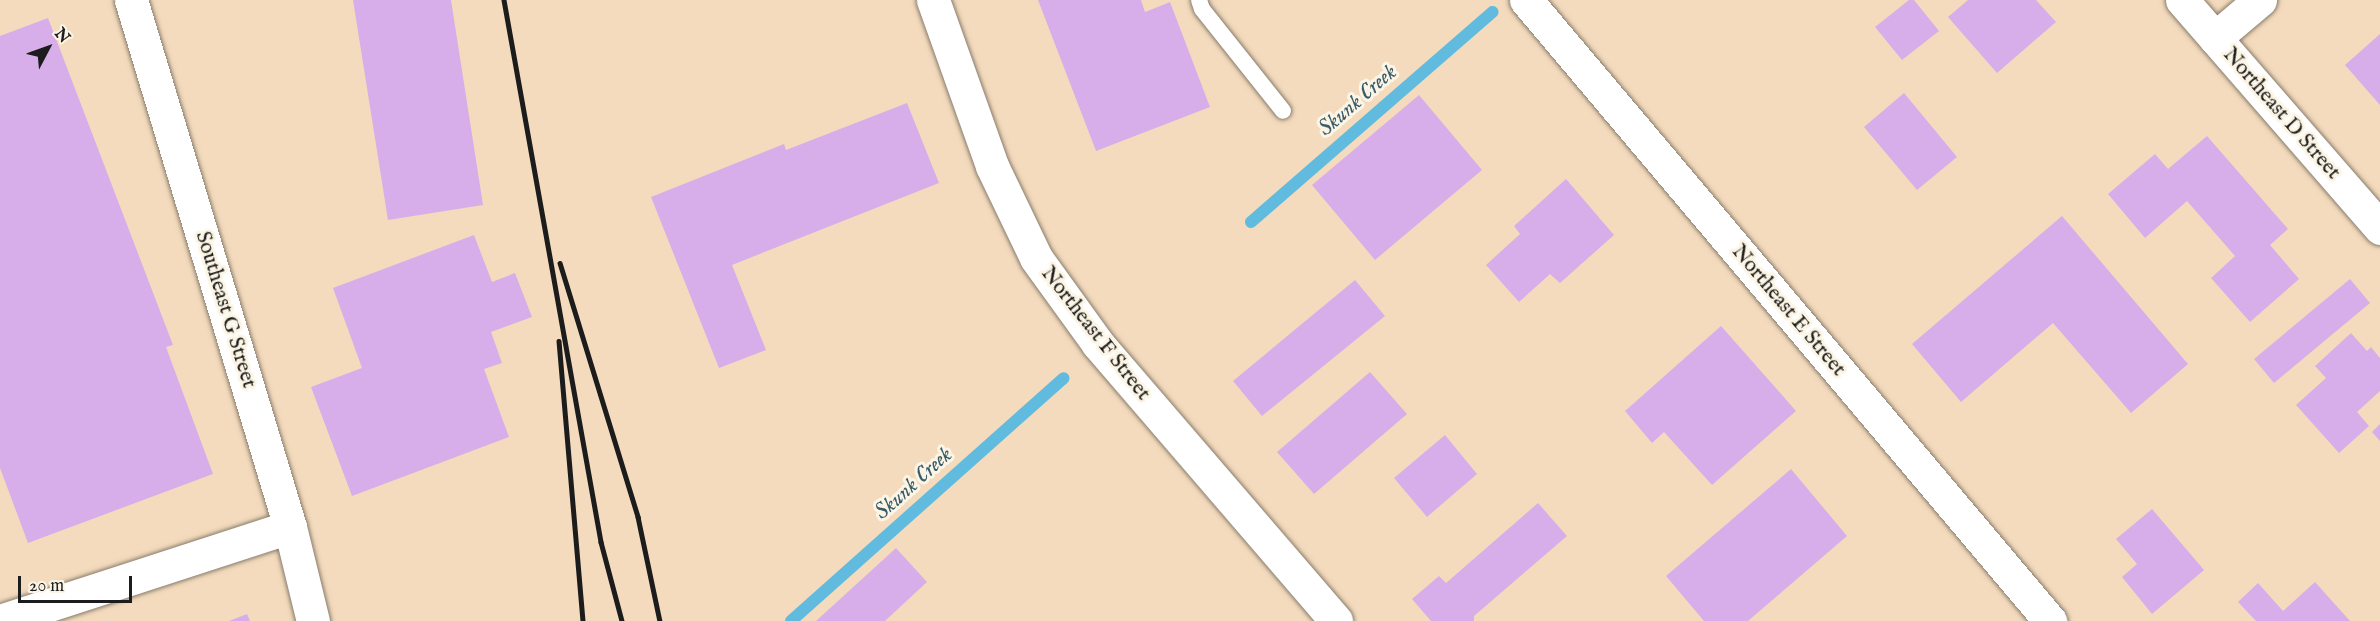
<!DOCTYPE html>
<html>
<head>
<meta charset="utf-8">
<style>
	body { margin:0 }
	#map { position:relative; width:2380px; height:621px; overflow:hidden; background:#f4dbbd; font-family:"IM FELL English",serif }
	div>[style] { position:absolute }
	.stream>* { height:12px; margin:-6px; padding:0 6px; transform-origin:6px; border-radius:6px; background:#61bbde }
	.building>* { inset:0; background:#d7aeea }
	.roads { filter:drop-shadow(0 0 2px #887c6c) drop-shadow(0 0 2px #887c6c) }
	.service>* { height:16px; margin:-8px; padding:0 8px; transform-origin:8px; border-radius:8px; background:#fff }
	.minor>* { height:33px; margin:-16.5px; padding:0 16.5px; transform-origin:16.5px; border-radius:16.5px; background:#fff }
	.tertiary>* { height:33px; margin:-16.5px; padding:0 16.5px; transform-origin:16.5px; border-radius:16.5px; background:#fff }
	.primary>* { height:33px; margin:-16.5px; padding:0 16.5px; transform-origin:16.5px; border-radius:16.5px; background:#fff }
	.rail>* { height:4.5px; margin:-2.25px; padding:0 2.25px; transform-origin:2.25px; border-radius:2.25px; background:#1c1c1c }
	span { translate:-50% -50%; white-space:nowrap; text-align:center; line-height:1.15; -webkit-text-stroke:6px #fcf5e5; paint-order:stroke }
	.street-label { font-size:21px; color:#1c1c1c }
	.water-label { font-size:22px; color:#385c6a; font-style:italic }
	.north { position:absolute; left:18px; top:18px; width:60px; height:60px; -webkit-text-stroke:4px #fcf5e5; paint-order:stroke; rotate:49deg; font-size:16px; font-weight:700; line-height:24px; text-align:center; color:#1c1c1c }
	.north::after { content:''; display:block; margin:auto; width:21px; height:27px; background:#1c1c1c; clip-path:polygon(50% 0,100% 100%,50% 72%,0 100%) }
	.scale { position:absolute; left:18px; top:576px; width:114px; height:27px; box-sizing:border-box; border:3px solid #1c1c1c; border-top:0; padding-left:8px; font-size:18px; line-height:21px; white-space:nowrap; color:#1c1c1c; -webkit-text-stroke:4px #fcf5e5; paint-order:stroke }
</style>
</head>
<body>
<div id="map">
	<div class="stream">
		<i style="left:1251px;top:222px;width:320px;rotate:-41deg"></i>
		<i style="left:791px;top:621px;width:365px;rotate:-41.7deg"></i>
	</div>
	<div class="building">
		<i style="clip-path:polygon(353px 0,451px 0,483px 205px,388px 220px)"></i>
		<i style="clip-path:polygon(1038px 0,1141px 0,1145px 12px,1170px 2px,1210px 107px,1096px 151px)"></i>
		<i style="clip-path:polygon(1909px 0,1914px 0,1939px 31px,1902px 60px,1875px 27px)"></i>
		<i style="clip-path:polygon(1968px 0,2036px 0,2056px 22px,1997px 73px,1948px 17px)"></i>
		<i style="clip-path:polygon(48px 18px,173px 345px,166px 347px,213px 474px,28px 543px,0 468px,0 36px)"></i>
		<i style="clip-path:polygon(2380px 34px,2380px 105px,2345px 65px)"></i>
		<i style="clip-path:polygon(1904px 93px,1957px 157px,1917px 190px,1864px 127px)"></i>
		<i style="clip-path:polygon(1419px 95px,1482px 170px,1375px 260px,1312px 185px)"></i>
		<i style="clip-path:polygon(907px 103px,939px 183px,732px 265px,766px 350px,719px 368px,651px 197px,784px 144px,786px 150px)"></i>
		<i style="clip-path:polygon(2207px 136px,2288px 229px,2270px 245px,2299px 279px,2250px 322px,2211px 278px,2235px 256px,2187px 201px,2145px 238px,2108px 194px,2155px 154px,2168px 169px)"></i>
		<i style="clip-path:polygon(1566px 179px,1614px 235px,1560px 283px,1550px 274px,1519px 302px,1486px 265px,1520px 234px,1514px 226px)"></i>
		<i style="clip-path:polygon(2062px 216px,2188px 364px,2131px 413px,2053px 323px,1961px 402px,1912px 344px)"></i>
		<i style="clip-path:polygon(474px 235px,492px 282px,515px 273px,532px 317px,491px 332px,502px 363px,484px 369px,509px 437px,352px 496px,311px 387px,362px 368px,333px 288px)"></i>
		<i style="clip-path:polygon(2350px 279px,2370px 303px,2274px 383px,2254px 359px)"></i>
		<i style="clip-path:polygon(1355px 280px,1385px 316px,1262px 416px,1233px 381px)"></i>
		<i style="clip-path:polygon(1721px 326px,1796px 411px,1712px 485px,1664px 432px,1652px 443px,1625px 411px)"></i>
		<i style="clip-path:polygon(2351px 333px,2367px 351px,2371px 347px,2380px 358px,2380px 391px,2357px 412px,2369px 426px,2339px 453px,2296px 405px,2326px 378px,2315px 366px)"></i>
		<i style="clip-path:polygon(1370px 372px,1407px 414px,1314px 494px,1277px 452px)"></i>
		<i style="clip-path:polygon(2380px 424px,2380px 441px,2372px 432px)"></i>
		<i style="clip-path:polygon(1445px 435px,1477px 474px,1427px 517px,1394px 478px)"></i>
		<i style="clip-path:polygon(1791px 469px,1847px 536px,1748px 621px,1704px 621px,1666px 576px)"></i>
		<i style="clip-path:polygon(1538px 503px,1567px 536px,1474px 616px,1474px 621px,1431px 621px,1412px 599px,1439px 576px,1446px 583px)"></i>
		<i style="clip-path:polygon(2152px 509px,2204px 570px,2152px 614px,2122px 577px,2137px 564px,2116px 539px)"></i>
		<i style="clip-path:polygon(896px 548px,927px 582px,885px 621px,816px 621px)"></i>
		<i style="clip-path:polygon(2315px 582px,2350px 621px,2256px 621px,2238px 602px,2258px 583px,2283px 611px)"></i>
		<i style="clip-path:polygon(247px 614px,250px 621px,229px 621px)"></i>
	</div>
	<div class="roads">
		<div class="service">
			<i style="left:1199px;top:0;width:9px;rotate:72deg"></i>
			<i style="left:1202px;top:9px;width:130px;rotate:51.5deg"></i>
		</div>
		<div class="minor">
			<i style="left:131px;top:0;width:550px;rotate:73.21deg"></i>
			<i style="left:290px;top:527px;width:97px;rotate:76.3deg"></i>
			<i style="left:2215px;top:38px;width:59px;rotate:-40.2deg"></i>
			<i style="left:0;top:621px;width:305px;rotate:-18deg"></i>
		</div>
		<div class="tertiary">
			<i style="left:2182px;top:0;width:302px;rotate:49deg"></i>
		</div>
		<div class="primary">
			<i style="left:933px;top:0;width:176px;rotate:70.4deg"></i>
			<i style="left:992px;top:166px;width:102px;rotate:64.4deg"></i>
			<i style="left:1036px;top:258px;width:106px;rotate:54.2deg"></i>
			<i style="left:1098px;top:344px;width:365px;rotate:49.3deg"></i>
			<i style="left:1526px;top:0;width:813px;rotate:49.84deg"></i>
		</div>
	</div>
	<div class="rail">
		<i style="left:504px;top:0;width:551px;rotate:79.85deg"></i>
		<i style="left:601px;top:542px;width:82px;rotate:75.1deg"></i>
		<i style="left:560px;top:263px;width:266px;rotate:72.9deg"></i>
		<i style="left:638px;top:517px;width:106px;rotate:78.1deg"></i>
		<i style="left:559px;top:341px;width:281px;rotate:85.1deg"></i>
	</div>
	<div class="street-label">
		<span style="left:2281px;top:114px;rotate:49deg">Northeast D Street</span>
		<span style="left:225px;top:310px;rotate:73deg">Southeast G Street</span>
		<span style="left:1788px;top:311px;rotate:50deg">Northeast E Street</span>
		<span style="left:1095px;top:334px;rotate:52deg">Northeast F Street</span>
	</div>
	<div class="water-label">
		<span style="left:1358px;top:101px;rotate:-41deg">Skunk Creek</span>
		<span style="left:914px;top:484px;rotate:-42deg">Skunk Creek</span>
	</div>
	<div class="north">N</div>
	<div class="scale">20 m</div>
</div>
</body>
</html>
